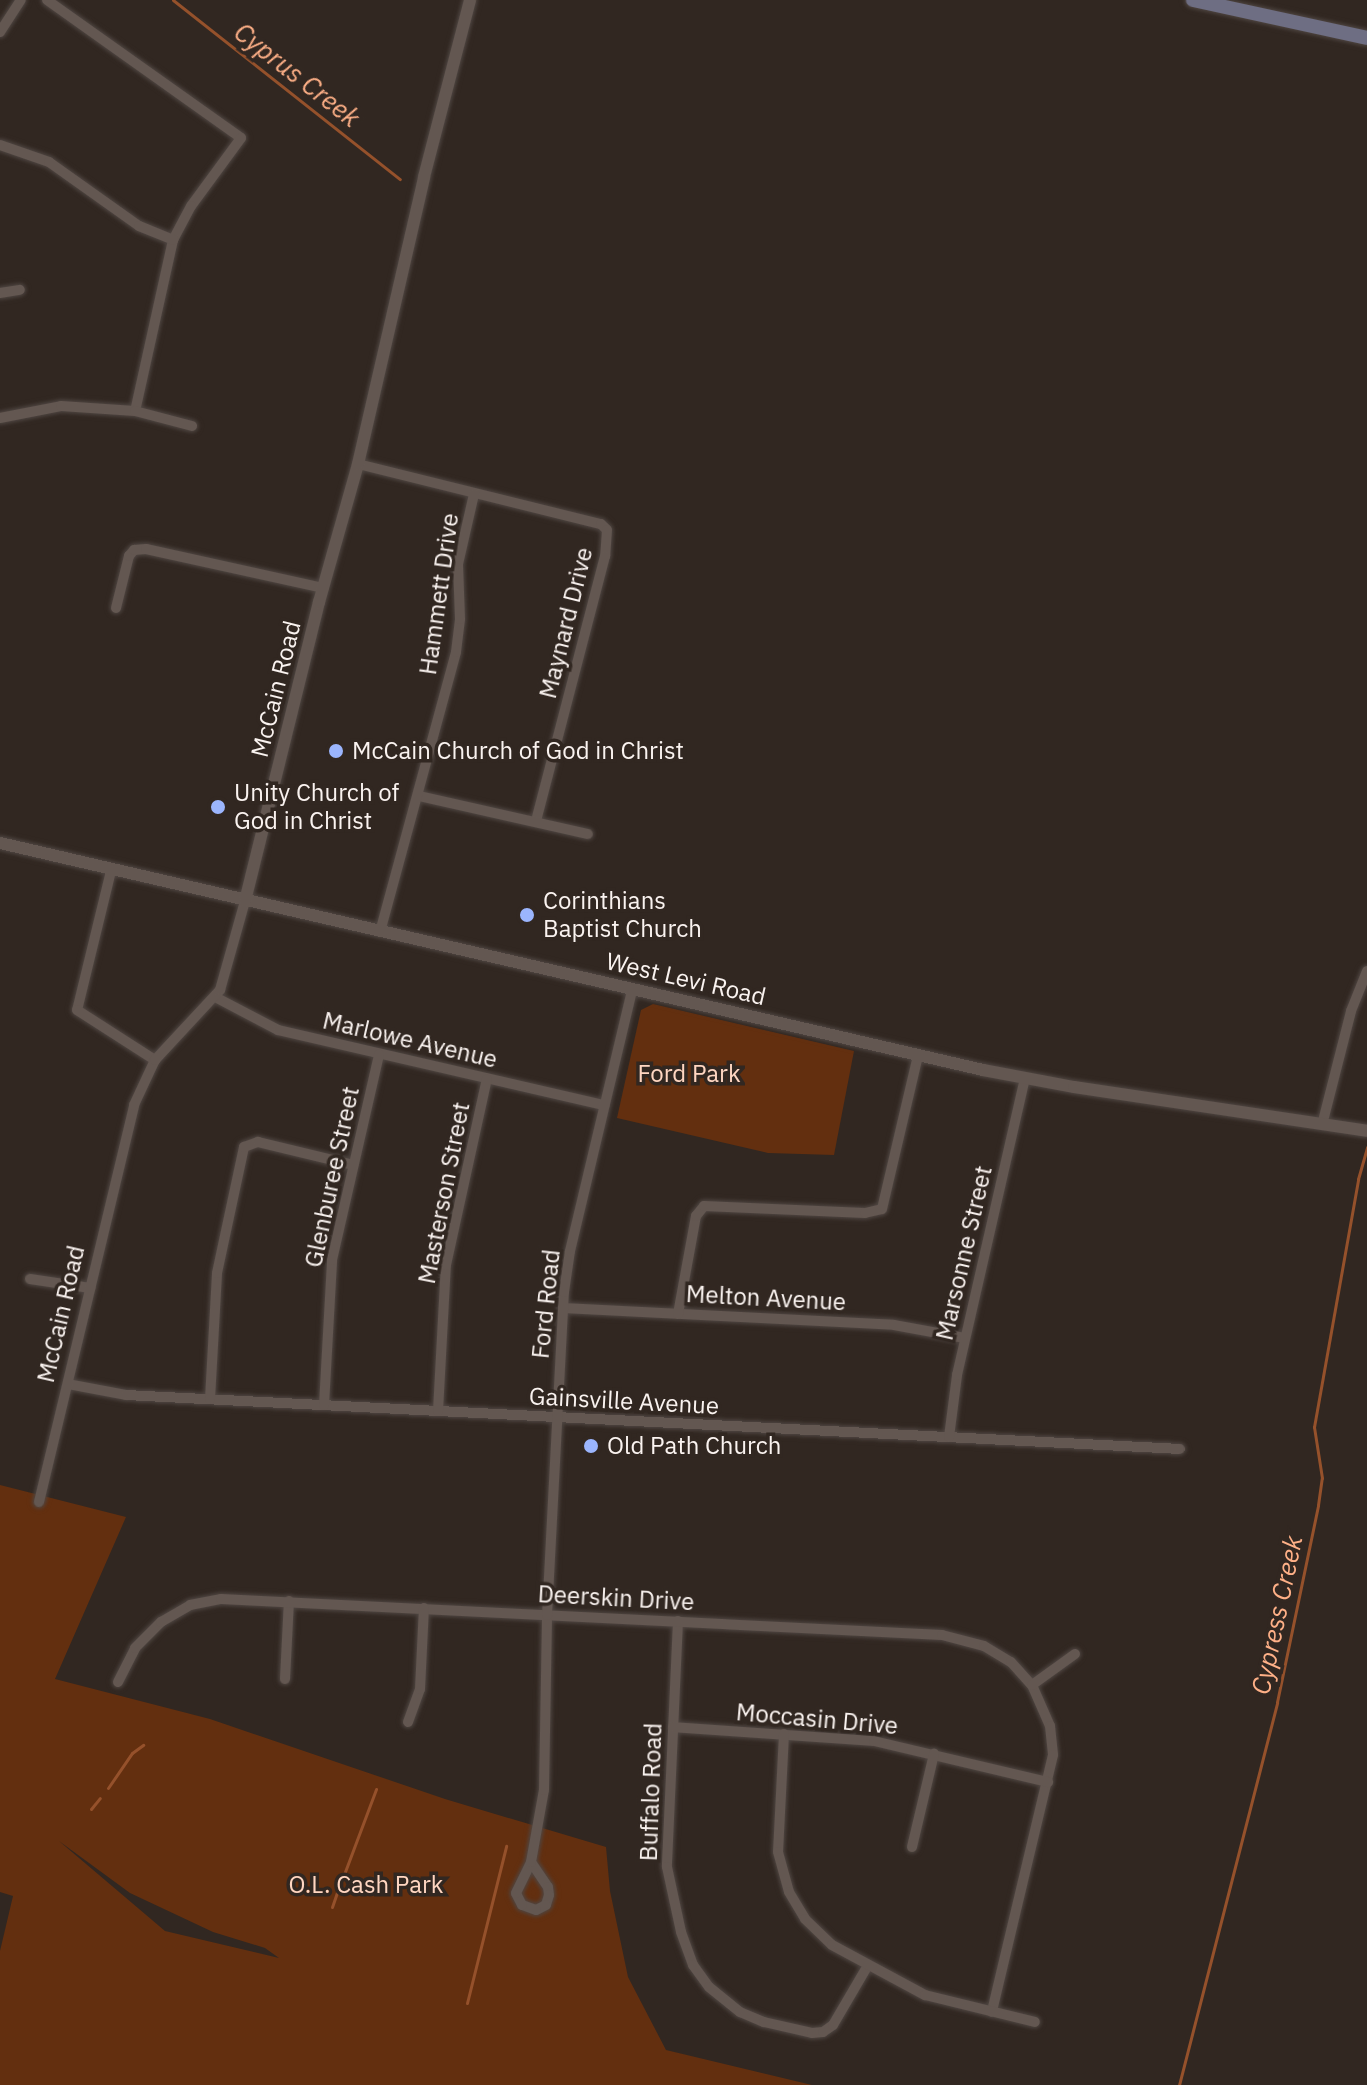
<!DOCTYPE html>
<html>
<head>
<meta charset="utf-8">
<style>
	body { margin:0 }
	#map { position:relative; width:1367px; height:2085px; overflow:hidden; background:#312721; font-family:"IBM Plex Sans",sans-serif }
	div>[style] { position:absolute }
	.green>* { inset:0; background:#632f0f }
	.stream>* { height:3px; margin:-1.5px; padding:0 1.5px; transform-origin:1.5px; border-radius:1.5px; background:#95512b }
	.roads { filter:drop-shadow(0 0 2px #4f4642) drop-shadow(0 0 2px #4f4642) }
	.minor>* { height:10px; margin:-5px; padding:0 5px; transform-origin:5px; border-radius:5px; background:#635751 }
	.tertiary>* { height:12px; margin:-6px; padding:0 6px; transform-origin:6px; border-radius:6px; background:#635751 }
	.secondary>* { height:14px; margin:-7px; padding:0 7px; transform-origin:7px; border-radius:7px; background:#6e6e83 }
	.dots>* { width:22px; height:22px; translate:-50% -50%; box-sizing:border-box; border:4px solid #312721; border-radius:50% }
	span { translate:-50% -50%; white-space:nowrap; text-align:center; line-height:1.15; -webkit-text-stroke:7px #312721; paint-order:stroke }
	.street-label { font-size:24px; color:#faf3f0 }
	.poi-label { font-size:24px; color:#faf3f0 }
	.left { translate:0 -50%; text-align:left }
	.park-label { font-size:24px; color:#ffd6c1 }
	.water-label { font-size:26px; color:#feb087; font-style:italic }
</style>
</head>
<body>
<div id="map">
	<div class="green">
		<i style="clip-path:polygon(653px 1004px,854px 1051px,834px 1155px,768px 1153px,617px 1118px,641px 1010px)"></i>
		<i style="clip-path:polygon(evenodd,0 1485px,126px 1517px,55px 1679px,210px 1719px,445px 1799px,606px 1847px,610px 1891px,628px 1977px,666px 2050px,812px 2085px,0 2085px,0 1951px,13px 1896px,0 1892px,0 1485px,59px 1841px,130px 1893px,213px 1932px,265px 1948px,279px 1958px,165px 1931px,59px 1841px)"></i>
	</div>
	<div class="stream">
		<i style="left:173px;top:0;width:289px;rotate:38.3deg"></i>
		<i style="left:108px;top:1788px;width:42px;rotate:-55.6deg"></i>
		<i style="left:132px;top:1753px;width:14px;rotate:-36deg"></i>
		<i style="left:91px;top:1809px;width:14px;rotate:-51deg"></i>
		<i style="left:343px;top:1877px;width:94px;rotate:-69.4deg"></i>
		<i style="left:332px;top:1907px;width:24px;rotate:-71deg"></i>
		<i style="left:467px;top:2003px;width:162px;rotate:-76deg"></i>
		<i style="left:1179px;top:2085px;width:395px;rotate:-75.6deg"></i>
		<i style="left:1277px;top:1702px;width:201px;rotate:-78.2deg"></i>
		<i style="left:1318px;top:1505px;width:27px;rotate:-82deg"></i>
		<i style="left:1322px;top:1478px;width:52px;rotate:-98.9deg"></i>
		<i style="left:1314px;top:1427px;width:252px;rotate:-79.9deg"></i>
		<i style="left:1358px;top:1179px;width:33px;rotate:-74deg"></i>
	</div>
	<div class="roads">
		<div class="minor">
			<i style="left:47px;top:0;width:238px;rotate:35.4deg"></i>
			<i style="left:241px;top:138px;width:84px;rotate:126.3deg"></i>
			<i style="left:191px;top:206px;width:38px;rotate:118deg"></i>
			<i style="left:173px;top:240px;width:175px;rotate:102.5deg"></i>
			<i style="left:0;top:32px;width:38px;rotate:-57deg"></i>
			<i style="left:0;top:145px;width:52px;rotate:19.1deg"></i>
			<i style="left:49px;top:162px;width:110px;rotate:35.4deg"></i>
			<i style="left:139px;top:226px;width:37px;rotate:22deg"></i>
			<i style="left:0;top:293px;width:20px;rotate:-9deg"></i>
			<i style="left:0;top:418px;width:62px;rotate:-11.1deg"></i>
			<i style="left:61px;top:406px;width:74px;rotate:3.9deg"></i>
			<i style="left:135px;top:411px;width:59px;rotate:14.7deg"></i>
			<i style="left:358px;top:464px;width:250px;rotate:13.9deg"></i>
			<i style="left:601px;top:524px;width:8px;rotate:45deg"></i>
			<i style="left:607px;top:530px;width:26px;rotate:94deg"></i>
			<i style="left:605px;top:556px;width:274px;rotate:104.6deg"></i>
			<i style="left:116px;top:608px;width:54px;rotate:-76deg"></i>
			<i style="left:129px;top:556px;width:8px;rotate:-50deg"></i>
			<i style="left:134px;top:550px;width:12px;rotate:-5deg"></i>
			<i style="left:146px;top:549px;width:182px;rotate:12.4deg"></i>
			<i style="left:419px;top:796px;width:173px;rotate:12.7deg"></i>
			<i style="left:111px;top:871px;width:143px;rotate:103.7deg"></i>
			<i style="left:77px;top:1010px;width:93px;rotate:32.7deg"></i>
			<i style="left:380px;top:932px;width:290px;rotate:-74.8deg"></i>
			<i style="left:456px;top:652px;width:33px;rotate:-83deg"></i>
			<i style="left:460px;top:619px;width:55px;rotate:-92.1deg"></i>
			<i style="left:458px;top:564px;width:72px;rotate:-77.1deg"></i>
			<i style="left:215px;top:997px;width:71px;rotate:27.6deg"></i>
			<i style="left:278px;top:1030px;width:335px;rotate:13deg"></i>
			<i style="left:1322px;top:1125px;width:118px;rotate:-75.7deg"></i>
			<i style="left:1351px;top:1011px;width:43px;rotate:-68.2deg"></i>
			<i style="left:30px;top:1279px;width:61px;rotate:8.5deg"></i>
			<i style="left:563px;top:1308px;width:331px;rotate:2.9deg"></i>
			<i style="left:894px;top:1325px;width:72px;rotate:10.4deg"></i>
			<i style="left:678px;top:1314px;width:100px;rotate:-79.6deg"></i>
			<i style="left:696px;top:1216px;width:13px;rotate:-51deg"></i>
			<i style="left:704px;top:1206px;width:161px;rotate:2.5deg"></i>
			<i style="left:865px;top:1213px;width:17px;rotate:-13deg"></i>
			<i style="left:882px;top:1209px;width:158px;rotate:-76.8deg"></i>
			<i style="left:68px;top:1384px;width:59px;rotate:10.7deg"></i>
			<i style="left:126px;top:1395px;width:1055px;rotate:2.93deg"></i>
			<i style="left:210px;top:1399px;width:126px;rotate:-86.8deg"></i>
			<i style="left:217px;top:1273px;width:129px;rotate:-77.9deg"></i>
			<i style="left:244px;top:1147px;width:15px;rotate:-20deg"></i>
			<i style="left:258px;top:1142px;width:98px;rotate:13.6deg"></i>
			<i style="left:324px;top:1405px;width:145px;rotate:-86.8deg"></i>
			<i style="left:332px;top:1260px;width:211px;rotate:-77.1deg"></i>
			<i style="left:438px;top:1411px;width:146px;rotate:-86.9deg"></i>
			<i style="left:446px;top:1265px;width:190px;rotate:-77.6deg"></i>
			<i style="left:949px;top:1437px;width:63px;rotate:-82.6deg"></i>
			<i style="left:957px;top:1375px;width:305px;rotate:-77.1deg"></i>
			<i style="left:39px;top:1502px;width:408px;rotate:-76.5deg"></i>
			<i style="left:134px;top:1105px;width:50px;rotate:-65deg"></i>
			<i style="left:155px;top:1060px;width:96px;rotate:-47.1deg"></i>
			<i style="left:220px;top:990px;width:92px;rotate:-74.3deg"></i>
			<i style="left:678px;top:1621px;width:246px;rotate:92.6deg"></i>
			<i style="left:667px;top:1867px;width:66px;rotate:77.8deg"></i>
			<i style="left:681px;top:1932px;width:35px;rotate:70deg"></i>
			<i style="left:693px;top:1965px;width:27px;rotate:54deg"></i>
			<i style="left:709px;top:1987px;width:40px;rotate:39deg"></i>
			<i style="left:740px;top:2012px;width:26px;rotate:23deg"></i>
			<i style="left:764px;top:2022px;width:49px;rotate:12.9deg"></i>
			<i style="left:812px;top:2033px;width:11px;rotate:-5deg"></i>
			<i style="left:823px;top:2032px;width:12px;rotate:-35deg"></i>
			<i style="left:833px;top:2025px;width:69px;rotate:-59.7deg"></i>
			<i style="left:285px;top:1679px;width:78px;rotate:-87.1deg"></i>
			<i style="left:118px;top:1682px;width:38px;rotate:-63deg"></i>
			<i style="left:135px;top:1648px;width:37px;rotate:-45deg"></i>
			<i style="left:161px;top:1622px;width:34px;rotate:-30deg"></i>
			<i style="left:190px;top:1605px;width:32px;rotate:-11deg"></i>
			<i style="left:221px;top:1599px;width:722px;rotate:2.86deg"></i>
			<i style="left:942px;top:1635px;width:43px;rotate:14.7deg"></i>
			<i style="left:984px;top:1646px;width:31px;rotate:31deg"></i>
			<i style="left:1011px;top:1662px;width:31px;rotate:48deg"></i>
			<i style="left:1032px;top:1685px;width:45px;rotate:66.3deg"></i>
			<i style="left:1050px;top:1726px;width:29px;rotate:84deg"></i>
			<i style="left:1053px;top:1755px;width:264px;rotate:103.4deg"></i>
			<i style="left:1032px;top:1685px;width:53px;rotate:-35.8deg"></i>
			<i style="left:408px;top:1722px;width:35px;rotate:-70deg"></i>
			<i style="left:420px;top:1689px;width:81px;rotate:-87.2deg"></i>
			<i style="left:673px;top:1727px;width:201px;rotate:4deg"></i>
			<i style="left:874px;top:1741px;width:179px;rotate:13.3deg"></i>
			<i style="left:784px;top:1734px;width:118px;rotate:92.9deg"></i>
			<i style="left:778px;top:1852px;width:41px;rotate:74.6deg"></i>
			<i style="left:789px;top:1892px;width:31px;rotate:59deg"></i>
			<i style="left:805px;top:1919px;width:37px;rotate:44deg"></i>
			<i style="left:832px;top:1945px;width:106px;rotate:28.3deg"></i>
			<i style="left:925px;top:1995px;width:113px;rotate:13.8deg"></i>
			<i style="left:912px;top:1847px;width:96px;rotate:-76.7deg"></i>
			<i style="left:531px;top:1862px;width:30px;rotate:56deg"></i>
			<i style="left:548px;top:1887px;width:8px;rotate:83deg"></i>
			<i style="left:549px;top:1895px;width:10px;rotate:107deg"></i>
			<i style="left:546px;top:1905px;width:11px;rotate:153deg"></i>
			<i style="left:536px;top:1910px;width:15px;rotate:-160deg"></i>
			<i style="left:522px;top:1905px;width:13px;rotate:-117deg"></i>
			<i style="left:516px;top:1893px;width:34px;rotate:-64deg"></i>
			<i style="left:531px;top:1862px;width:73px;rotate:-79.8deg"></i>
			<i style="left:544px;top:1790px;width:175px;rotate:-89deg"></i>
			<i style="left:547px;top:1615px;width:323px;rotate:-87deg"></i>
			<i style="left:564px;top:1292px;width:41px;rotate:-81.7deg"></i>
			<i style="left:570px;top:1251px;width:268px;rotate:-76.6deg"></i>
		</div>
		<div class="tertiary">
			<i style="left:0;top:843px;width:1009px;rotate:13deg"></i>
			<i style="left:983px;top:1070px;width:93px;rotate:10.6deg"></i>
			<i style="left:1074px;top:1087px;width:296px;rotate:8.5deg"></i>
			<i style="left:245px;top:901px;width:308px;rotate:-76.1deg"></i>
			<i style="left:319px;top:602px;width:143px;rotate:-74.2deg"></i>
			<i style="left:358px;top:464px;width:294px;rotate:-77deg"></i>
			<i style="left:424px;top:177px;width:183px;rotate:-75.4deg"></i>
		</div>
		<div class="secondary">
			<i style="left:1193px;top:0;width:178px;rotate:12.3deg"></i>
		</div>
	</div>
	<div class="dots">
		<i style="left:336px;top:751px;background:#9bb5fd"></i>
		<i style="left:218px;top:807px;background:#9bb5fd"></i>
		<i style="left:527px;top:915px;background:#9bb5fd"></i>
		<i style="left:591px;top:1446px;background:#9bb5fd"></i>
	</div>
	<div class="street-label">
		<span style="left:439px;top:594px;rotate:-82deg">Hammett Drive</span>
		<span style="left:566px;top:623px;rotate:-76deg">Maynard Drive</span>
		<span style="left:276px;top:689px;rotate:-76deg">McCain Road</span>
		<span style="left:686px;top:979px;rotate:13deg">West Levi Road</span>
		<span style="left:410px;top:1040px;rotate:13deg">Marlowe Avenue</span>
		<span style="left:332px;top:1177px;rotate:-78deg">Glenburee Street</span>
		<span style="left:444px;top:1193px;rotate:-79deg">Masterson Street</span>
		<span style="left:964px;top:1253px;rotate:-77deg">Marsonne Street</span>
		<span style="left:766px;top:1298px;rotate:3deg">Melton Avenue</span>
		<span style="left:546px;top:1304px;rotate:-84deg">Ford Road</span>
		<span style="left:61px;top:1314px;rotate:-77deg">McCain Road</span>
		<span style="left:624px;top:1401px;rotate:3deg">Gainsville Avenue</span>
		<span style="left:616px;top:1598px;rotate:3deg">Deerskin Drive</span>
		<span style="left:817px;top:1719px;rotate:5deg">Moccasin Drive</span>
		<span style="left:651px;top:1792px;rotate:-88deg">Buffalo Road</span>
	</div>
	<div class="poi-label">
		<span class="left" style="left:352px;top:751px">McCain Church of God in Christ</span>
		<span class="left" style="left:234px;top:807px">Unity Church of<br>God in Christ</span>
		<span class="left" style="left:543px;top:915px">Corinthians<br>Baptist Church</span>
		<span class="left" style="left:607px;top:1446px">Old Path Church</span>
	</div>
	<div class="park-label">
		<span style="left:689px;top:1074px">Ford Park</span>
		<span style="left:366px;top:1885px">O.L. Cash Park</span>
	</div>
	<div class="water-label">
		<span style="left:297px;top:75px;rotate:38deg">Cyprus Creek</span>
		<span style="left:1277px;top:1615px;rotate:-78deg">Cypress Creek</span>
	</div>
</div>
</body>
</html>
